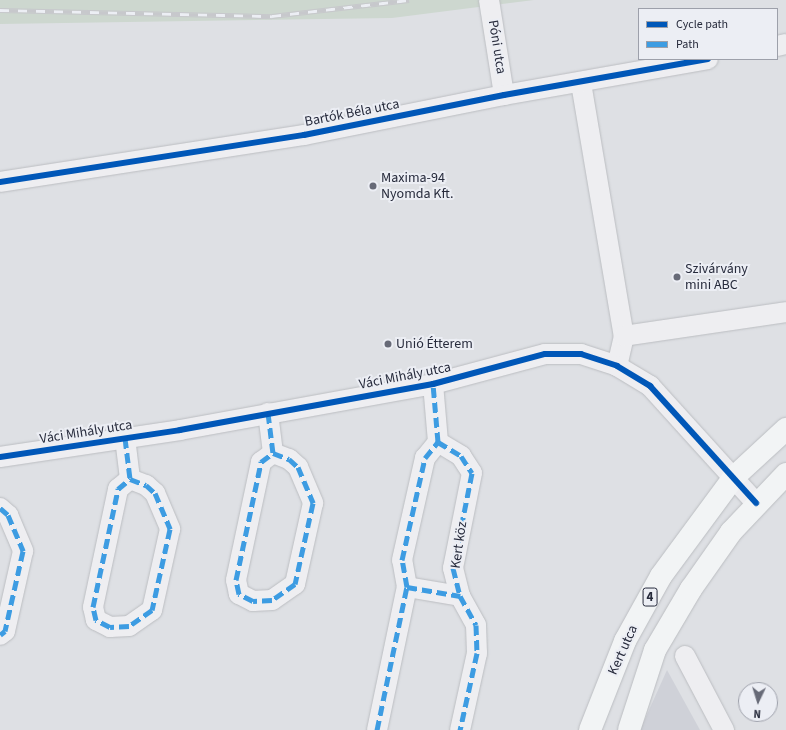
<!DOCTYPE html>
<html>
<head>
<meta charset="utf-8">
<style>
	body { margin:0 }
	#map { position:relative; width:786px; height:730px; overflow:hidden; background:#dee0e4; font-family:"Source Sans 3",sans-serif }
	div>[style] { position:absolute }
	.built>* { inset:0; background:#cfd1d8 }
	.green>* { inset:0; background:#cdd7cf }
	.roads { filter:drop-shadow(0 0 1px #bbbdc1) drop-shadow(0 0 1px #bbbdc1) }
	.street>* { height:20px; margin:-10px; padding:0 10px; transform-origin:10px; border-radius:10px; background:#eeeef1 }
	.primary>* { height:22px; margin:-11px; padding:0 11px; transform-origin:11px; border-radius:11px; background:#f2f4f5 }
	.rail>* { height:4.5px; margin-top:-2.25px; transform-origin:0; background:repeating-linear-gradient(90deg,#eceef4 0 9px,#c7c8cc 0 18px); box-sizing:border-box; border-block:1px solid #c7c8cc }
	.quiet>* { height:5px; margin-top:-2.5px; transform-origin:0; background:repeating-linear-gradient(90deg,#3d9ce2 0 10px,transparent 0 15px) }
	.cycleway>* { height:6px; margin:-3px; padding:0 3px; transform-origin:3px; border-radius:3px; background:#0057b8 }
	.dots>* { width:11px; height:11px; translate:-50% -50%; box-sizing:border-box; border:2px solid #eceef4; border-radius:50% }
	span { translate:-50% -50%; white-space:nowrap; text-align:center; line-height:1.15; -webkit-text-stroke:4px #eceef4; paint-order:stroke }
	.shield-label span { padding:1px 3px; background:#eceef4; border:1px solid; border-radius:3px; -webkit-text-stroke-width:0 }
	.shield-label { font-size:13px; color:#272b3c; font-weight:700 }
	.street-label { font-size:14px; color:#272b3c }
	.poi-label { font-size:14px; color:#272b3c }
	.left { translate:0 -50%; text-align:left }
	.legend { position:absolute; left:638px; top:8px; width:140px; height:52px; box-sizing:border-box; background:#eceef4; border:1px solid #9da0aa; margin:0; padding:5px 7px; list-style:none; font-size:12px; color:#272b3c }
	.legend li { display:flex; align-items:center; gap:8px; height:20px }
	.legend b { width:20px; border:1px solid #9da0aa }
	.north { position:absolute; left:738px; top:682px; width:40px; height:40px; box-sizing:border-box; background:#eceef4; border:1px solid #9da0aa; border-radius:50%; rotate:184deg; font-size:11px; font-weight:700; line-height:16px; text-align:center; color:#272b3c }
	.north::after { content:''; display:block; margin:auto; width:14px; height:18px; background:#676a77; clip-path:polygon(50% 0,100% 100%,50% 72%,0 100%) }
</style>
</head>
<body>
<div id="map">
	<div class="built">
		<i style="clip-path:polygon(667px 670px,700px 730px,640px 730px)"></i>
	</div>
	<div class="green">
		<i style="clip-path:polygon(0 0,534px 0,392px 18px,0 24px)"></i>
	</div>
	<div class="roads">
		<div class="street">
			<i style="left:489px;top:0;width:96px;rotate:81deg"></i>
			<i style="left:777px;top:46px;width:9px;rotate:-13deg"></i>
			<i style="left:581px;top:83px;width:257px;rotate:80.4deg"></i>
			<i style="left:624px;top:336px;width:31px;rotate:103deg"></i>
			<i style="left:0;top:182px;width:308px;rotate:-8.8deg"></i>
			<i style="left:304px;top:135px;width:204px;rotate:-11.3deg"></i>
			<i style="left:504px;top:95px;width:207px;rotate:-10deg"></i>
			<i style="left:624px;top:336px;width:164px;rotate:-8.4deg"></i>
			<i style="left:268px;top:413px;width:40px;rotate:82.9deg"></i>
			<i style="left:125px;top:438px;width:41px;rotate:83deg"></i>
			<i style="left:438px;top:442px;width:27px;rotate:31deg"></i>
			<i style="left:461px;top:456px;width:20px;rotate:57deg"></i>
			<i style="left:472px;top:473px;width:97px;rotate:101.3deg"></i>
			<i style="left:453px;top:568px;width:29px;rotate:76deg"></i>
			<i style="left:460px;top:596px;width:33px;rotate:61deg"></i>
			<i style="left:476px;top:625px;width:28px;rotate:88deg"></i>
			<i style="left:477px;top:653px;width:79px;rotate:102.4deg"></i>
			<i style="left:273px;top:453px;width:17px;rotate:21deg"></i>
			<i style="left:289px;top:459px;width:12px;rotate:42deg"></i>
			<i style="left:298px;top:467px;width:39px;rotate:67deg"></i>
			<i style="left:313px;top:503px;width:83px;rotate:102.5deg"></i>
			<i style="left:295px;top:584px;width:28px;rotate:145deg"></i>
			<i style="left:272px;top:600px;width:19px;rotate:177deg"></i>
			<i style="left:253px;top:601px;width:16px;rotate:-153deg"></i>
			<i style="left:239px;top:594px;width:14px;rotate:-102deg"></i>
			<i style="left:236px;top:580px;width:121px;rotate:-78deg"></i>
			<i style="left:261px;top:462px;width:15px;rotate:-37deg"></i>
			<i style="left:0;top:457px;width:182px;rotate:-8.5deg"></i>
			<i style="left:180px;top:430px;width:257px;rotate:-10.3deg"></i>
			<i style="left:433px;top:384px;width:116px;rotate:-15deg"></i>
			<i style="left:545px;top:354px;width:36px"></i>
			<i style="left:581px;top:354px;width:38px;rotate:18deg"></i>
			<i style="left:617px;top:366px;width:39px;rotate:31deg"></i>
			<i style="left:650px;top:386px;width:158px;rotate:47.8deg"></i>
			<i style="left:130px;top:479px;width:17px;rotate:21deg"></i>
			<i style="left:146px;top:485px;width:12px;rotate:42deg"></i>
			<i style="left:155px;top:493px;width:39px;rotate:67deg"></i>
			<i style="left:170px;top:529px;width:83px;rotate:102.5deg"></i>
			<i style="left:152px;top:610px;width:28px;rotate:145deg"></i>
			<i style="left:129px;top:626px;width:19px;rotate:177deg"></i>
			<i style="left:110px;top:627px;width:16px;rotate:-153deg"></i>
			<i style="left:96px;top:620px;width:13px;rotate:-103deg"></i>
			<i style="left:93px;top:607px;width:121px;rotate:-78deg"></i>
			<i style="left:118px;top:489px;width:16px;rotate:-40deg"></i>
			<i style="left:0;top:508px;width:11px;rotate:41deg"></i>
			<i style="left:8px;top:515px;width:39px;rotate:67deg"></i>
			<i style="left:23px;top:551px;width:82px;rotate:102.7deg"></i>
			<i style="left:5px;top:631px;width:6px;rotate:141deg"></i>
			<i style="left:407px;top:587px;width:54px;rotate:9.6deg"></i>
			<i style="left:685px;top:656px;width:84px;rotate:62.2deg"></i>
			<i style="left:377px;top:730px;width:146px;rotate:-78.2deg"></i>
			<i style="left:407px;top:587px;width:27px;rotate:-100deg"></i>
			<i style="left:402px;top:560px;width:105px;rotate:-77.3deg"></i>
			<i style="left:425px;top:458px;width:21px;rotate:-51deg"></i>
			<i style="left:438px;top:442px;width:58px;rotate:-94.9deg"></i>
		</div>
		<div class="primary">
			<i style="left:590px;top:730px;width:96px;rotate:-68.5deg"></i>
			<i style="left:625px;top:641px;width:74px;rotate:-61deg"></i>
			<i style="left:661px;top:576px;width:123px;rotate:-53.6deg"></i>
			<i style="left:734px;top:477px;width:71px;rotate:-42.7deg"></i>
			<i style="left:629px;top:730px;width:84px;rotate:-72deg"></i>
			<i style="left:655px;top:650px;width:71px;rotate:-59.5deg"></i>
			<i style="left:691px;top:589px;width:70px;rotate:-54.9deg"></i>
			<i style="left:731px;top:532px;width:80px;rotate:-46.5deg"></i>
		</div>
	</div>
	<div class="rail">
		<i style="left:0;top:10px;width:272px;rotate:1.3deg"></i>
		<i style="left:272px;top:16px;width:138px;rotate:-6.7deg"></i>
	</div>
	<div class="quiet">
		<i style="left:268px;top:413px;width:40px;rotate:82.9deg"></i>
		<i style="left:125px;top:438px;width:41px;rotate:83deg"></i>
		<i style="left:438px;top:442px;width:27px;rotate:31deg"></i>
		<i style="left:461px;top:456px;width:20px;rotate:57deg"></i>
		<i style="left:472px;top:473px;width:97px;rotate:101.3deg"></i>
		<i style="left:453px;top:568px;width:29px;rotate:76deg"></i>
		<i style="left:460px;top:596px;width:33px;rotate:61deg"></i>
		<i style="left:476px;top:625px;width:28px;rotate:88deg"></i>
		<i style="left:477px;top:653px;width:79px;rotate:102.4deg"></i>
		<i style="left:273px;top:453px;width:17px;rotate:21deg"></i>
		<i style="left:289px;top:459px;width:12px;rotate:42deg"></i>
		<i style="left:298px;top:467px;width:39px;rotate:67deg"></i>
		<i style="left:313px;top:503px;width:83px;rotate:102.5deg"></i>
		<i style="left:295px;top:584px;width:28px;rotate:145deg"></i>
		<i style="left:272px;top:600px;width:19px;rotate:177deg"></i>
		<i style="left:253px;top:601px;width:16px;rotate:-153deg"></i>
		<i style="left:239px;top:594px;width:14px;rotate:-102deg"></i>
		<i style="left:236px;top:580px;width:121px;rotate:-78deg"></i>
		<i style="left:261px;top:462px;width:15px;rotate:-37deg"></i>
		<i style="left:130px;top:479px;width:17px;rotate:21deg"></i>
		<i style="left:146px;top:485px;width:12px;rotate:42deg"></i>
		<i style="left:155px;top:493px;width:39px;rotate:67deg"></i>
		<i style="left:170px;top:529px;width:83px;rotate:102.5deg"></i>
		<i style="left:152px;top:610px;width:28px;rotate:145deg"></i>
		<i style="left:129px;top:626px;width:19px;rotate:177deg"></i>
		<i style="left:110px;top:627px;width:16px;rotate:-153deg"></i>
		<i style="left:96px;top:620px;width:13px;rotate:-103deg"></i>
		<i style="left:93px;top:607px;width:121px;rotate:-78deg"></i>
		<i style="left:118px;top:489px;width:16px;rotate:-40deg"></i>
		<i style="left:0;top:508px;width:11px;rotate:41deg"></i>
		<i style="left:8px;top:515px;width:39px;rotate:67deg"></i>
		<i style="left:23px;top:551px;width:82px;rotate:102.7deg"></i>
		<i style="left:5px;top:631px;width:6px;rotate:141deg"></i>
		<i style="left:407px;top:587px;width:54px;rotate:9.6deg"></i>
		<i style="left:377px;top:730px;width:146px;rotate:-78.2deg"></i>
		<i style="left:407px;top:587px;width:27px;rotate:-100deg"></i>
		<i style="left:402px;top:560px;width:105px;rotate:-77.3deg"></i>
		<i style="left:425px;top:458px;width:21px;rotate:-51deg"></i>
		<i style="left:438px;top:442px;width:58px;rotate:-94.9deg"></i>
	</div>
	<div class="cycleway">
		<i style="left:0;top:182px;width:308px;rotate:-8.8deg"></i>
		<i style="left:304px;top:135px;width:204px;rotate:-11.3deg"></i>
		<i style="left:504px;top:95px;width:207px;rotate:-10deg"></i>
		<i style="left:0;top:457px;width:182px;rotate:-8.5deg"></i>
		<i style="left:180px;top:430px;width:257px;rotate:-10.3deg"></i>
		<i style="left:433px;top:384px;width:116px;rotate:-15deg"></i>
		<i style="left:545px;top:354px;width:36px"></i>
		<i style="left:581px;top:354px;width:38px;rotate:18deg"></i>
		<i style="left:617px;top:366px;width:39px;rotate:31deg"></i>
		<i style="left:650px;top:386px;width:158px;rotate:47.8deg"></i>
	</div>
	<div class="dots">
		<i style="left:373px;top:186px;background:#676a77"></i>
		<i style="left:677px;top:277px;background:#676a77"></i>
		<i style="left:388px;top:344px;background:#676a77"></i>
	</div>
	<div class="shield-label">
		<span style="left:650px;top:597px">4</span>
	</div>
	<div class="street-label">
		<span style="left:497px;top:47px;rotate:81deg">Póni utca</span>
		<span style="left:352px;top:113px;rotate:-11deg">Bartók Béla utca</span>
		<span style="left:405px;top:376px;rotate:-11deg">Váci Mihály utca</span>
		<span style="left:86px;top:432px;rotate:-9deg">Váci Mihály utca</span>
		<span style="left:459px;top:545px;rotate:-82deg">Kert köz</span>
		<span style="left:623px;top:650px;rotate:-66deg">Kert utca</span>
	</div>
	<div class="poi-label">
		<span class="left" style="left:381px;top:186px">Maxima-94<br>Nyomda Kft.</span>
		<span class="left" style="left:685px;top:277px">Szivárvány<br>mini ABC</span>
		<span class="left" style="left:396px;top:344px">Unió Étterem</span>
	</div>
	<ul class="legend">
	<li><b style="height:5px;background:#0057b8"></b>Cycle path</li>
	<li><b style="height:5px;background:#3d9ce2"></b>Path</li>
	</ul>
	<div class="north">N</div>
</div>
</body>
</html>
